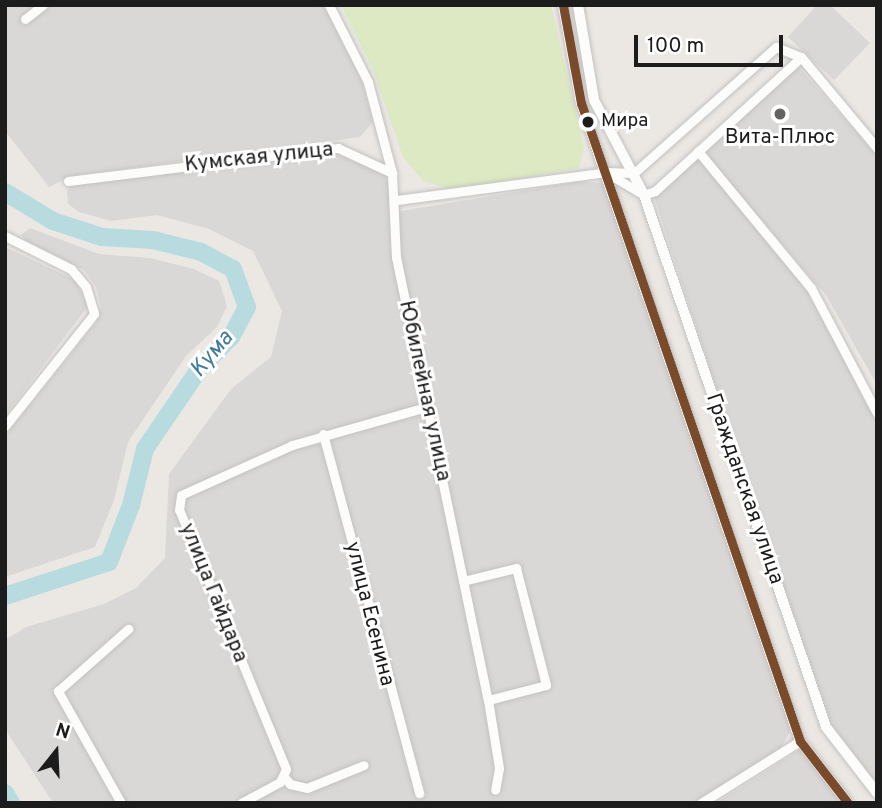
<!DOCTYPE html>
<html>
<head>
<meta charset="utf-8">
<style>
	body { margin:0 }
	#map { position:relative; width:882px; height:808px; overflow:hidden; background:#ebe8e4; font-family:Overpass,sans-serif }
	div>[style] { position:absolute }
	.residential>* { inset:0; background:#dad8d6 }
	.religious>* { inset:0; background:#d9d8d6 }
	.grass>* { inset:0; background:#dce9c2 }
	.river>* { height:18px; margin:-9px; padding:0 9px; transform-origin:9px; border-radius:9px; background:#b7dbde }
	.roads { filter:drop-shadow(0 0 2px #c3c2c0) drop-shadow(0 0 2px #c3c2c0) }
	.minor>* { height:9px; margin:-4.5px; padding:0 4.5px; transform-origin:4.5px; border-radius:4.5px; background:#fcfcfb }
	.tertiary>* { height:10px; margin:-5px; padding:0 5px; transform-origin:5px; border-radius:5px; background:#fcfcfb }
	.bus-1>* { height:9px; margin:-4.5px; padding:0 4.5px; transform-origin:4.5px; border-radius:4.5px; background:#7a4b2a }
	.dots>* { width:19px; height:19px; translate:-50% -50%; box-sizing:border-box; border:4px solid #fff; border-radius:50% }
	span { translate:-50% -50%; white-space:nowrap; text-align:center; line-height:1.15; -webkit-text-stroke:6px #fff; paint-order:stroke }
	.bus-label { font-size:19px; color:#1c1c1c }
	.left { translate:0 -50%; text-align:left }
	.poi-label { font-size:21px; color:#1c1c1c }
	.street-label { font-size:21px; color:#1c1c1c }
	.water-label { font-size:23px; color:#427a9c; font-style:italic }
	.frame { position:absolute; inset:0; border:7px solid #1c1c1c; pointer-events:none }
	.north { position:absolute; left:21px; top:717px; width:70px; height:70px; -webkit-text-stroke:5px #fff; paint-order:stroke; rotate:18deg; font-size:19px; font-weight:700; line-height:28px; text-align:center; color:#1c1c1c }
	.north::after { content:''; display:block; margin:auto; width:24px; height:32px; background:#1c1c1c; clip-path:polygon(50% 0,100% 100%,50% 72%,0 100%) }
	.scale { position:absolute; left:634px; top:35px; width:149px; height:32px; box-sizing:border-box; border:4px solid #1c1c1c; border-top:0; padding-left:9px; font-size:21px; line-height:24px; white-space:nowrap; color:#1c1c1c; -webkit-text-stroke:5px #fff; paint-order:stroke }
</style>
</head>
<body>
<div id="map">
	<div class="residential">
		<i style="clip-path:polygon(5px 5px,323px 5px,361px 78px,373px 122px,360px 137px,71px 176px,49px 187px,5px 131px)"></i>
		<i style="clip-path:polygon(797px 65px,877px 156px,877px 385px,826px 295px,703px 153px)"></i>
		<i style="clip-path:polygon(350px 150px,383px 166px,395px 212px,577px 182px,605px 183px,791px 729px,779px 752px,694px 803px,53px 803px,5px 729px,5px 640px,26px 627px,104px 604px,136px 588px,165px 558px,169px 474px,231px 389px,271px 357px,282px 311px,253px 251px,209px 229px,157px 215px,111px 221px,79px 212px,68px 204px,67px 191px,70px 186px)"></i>
		<i style="clip-path:polygon(696px 156px,807px 289px,877px 423px,877px 791px,827px 727px,654px 197px)"></i>
		<i style="clip-path:polygon(30px 228px,99px 254px,150px 258px,194px 269px,219px 281px,227px 306px,217px 327px,186px 356px,128px 442px,114px 500px,95px 547px,5px 577px,5px 436px,95px 324px,101px 307px,96px 287px,84px 270px,25px 240px,21px 235px)"></i>
		<i style="clip-path:polygon(5px 247px,75px 280px,88px 306px,5px 416px)"></i>
		<i style="clip-path:polygon(803px 748px,845px 803px,716px 803px)"></i>
	</div>
	<div class="religious">
		<i style="clip-path:polygon(817px 5px,830px 5px,870px 43px,834px 80px,788px 37px)"></i>
	</div>
	<div class="grass">
		<i style="clip-path:polygon(341px 5px,551px 5px,584px 148px,579px 168px,467px 188px,448px 188px,423px 181px,403px 157px,373px 70px)"></i>
	</div>
	<div class="river">
		<i style="left:5px;top:192px;width:56px;rotate:31.1deg"></i>
		<i style="left:53px;top:221px;width:52px;rotate:18.1deg"></i>
		<i style="left:102px;top:237px;width:51px;rotate:3.4deg"></i>
		<i style="left:153px;top:240px;width:49px;rotate:14deg"></i>
		<i style="left:201px;top:252px;width:36px;rotate:28deg"></i>
		<i style="left:233px;top:269px;width:40px;rotate:69.8deg"></i>
		<i style="left:247px;top:307px;width:34px;rotate:118deg"></i>
		<i style="left:231px;top:337px;width:44px;rotate:135deg"></i>
		<i style="left:200px;top:368px;width:98px;rotate:124.2deg"></i>
		<i style="left:145px;top:449px;width:58px;rotate:104deg"></i>
		<i style="left:131px;top:505px;width:61px;rotate:111.1deg"></i>
		<i style="left:109px;top:562px;width:109px;rotate:161.9deg"></i>
		<i style="left:5px;top:793px;width:12px;rotate:59deg"></i>
	</div>
	<div class="roads">
		<div class="minor">
			<i style="left:25px;top:19px;width:23px;rotate:-38deg"></i>
			<i style="left:698px;top:151px;width:178px;rotate:50.5deg"></i>
			<i style="left:811px;top:288px;width:141px;rotate:62.2deg"></i>
			<i style="left:392px;top:173px;width:84px;rotate:87.3deg"></i>
			<i style="left:396px;top:257px;width:452px;rotate:78.3deg"></i>
			<i style="left:488px;top:700px;width:69px;rotate:80.8deg"></i>
			<i style="left:499px;top:768px;width:22px;rotate:100deg"></i>
			<i style="left:607px;top:173px;width:43px;rotate:30.7deg"></i>
			<i style="left:644px;top:195px;width:12px;rotate:-20deg"></i>
			<i style="left:655px;top:191px;width:198px;rotate:-42.5deg"></i>
			<i style="left:68px;top:181px;width:272px;rotate:-7deg"></i>
			<i style="left:338px;top:148px;width:60px;rotate:24.8deg"></i>
			<i style="left:392px;top:173px;width:94px;rotate:-104.8deg"></i>
			<i style="left:368px;top:82px;width:86px;rotate:-116.9deg"></i>
			<i style="left:397px;top:200px;width:211px;rotate:-7.6deg"></i>
			<i style="left:606px;top:172px;width:28px;rotate:2deg"></i>
			<i style="left:634px;top:173px;width:190px;rotate:-41.6deg"></i>
			<i style="left:776px;top:47px;width:27px;rotate:22deg"></i>
			<i style="left:801px;top:57px;width:119px;rotate:50.1deg"></i>
			<i style="left:5px;top:236px;width:74px;rotate:26.6deg"></i>
			<i style="left:71px;top:269px;width:23px;rotate:50deg"></i>
			<i style="left:86px;top:287px;width:28px;rotate:73deg"></i>
			<i style="left:94px;top:314px;width:143px;rotate:128.5deg"></i>
			<i style="left:323px;top:434px;width:372px;rotate:75deg"></i>
			<i style="left:463px;top:581px;width:55px;rotate:-13.8deg"></i>
			<i style="left:516px;top:568px;width:121px;rotate:75.6deg"></i>
			<i style="left:546px;top:685px;width:60px;rotate:165.5deg"></i>
			<i style="left:285px;top:778px;width:8px;rotate:50deg"></i>
			<i style="left:290px;top:784px;width:17px;rotate:13deg"></i>
			<i style="left:307px;top:788px;width:61px;rotate:-22deg"></i>
			<i style="left:121px;top:803px;width:129px;rotate:-119.4deg"></i>
			<i style="left:58px;top:691px;width:94px;rotate:-41.5deg"></i>
			<i style="left:241px;top:803px;width:44px;rotate:-28.3deg"></i>
			<i style="left:280px;top:782px;width:14px;rotate:-65deg"></i>
			<i style="left:286px;top:769px;width:280px;rotate:-112.4deg"></i>
			<i style="left:179px;top:510px;width:15px;rotate:-82deg"></i>
			<i style="left:181px;top:495px;width:122px;rotate:-24.2deg"></i>
			<i style="left:292px;top:445px;width:139px;rotate:-15.8deg"></i>
			<i style="left:701px;top:803px;width:117px;rotate:-32.1deg"></i>
		</div>
		<div class="tertiary">
			<i style="left:563px;top:5px;width:100px;rotate:79.6deg"></i>
			<i style="left:581px;top:103px;width:675px;rotate:71.05deg"></i>
			<i style="left:800px;top:741px;width:78px;rotate:52.3deg"></i>
			<i style="left:578px;top:5px;width:96px;rotate:80.4deg"></i>
			<i style="left:594px;top:100px;width:107px;rotate:62.2deg"></i>
			<i style="left:644px;top:195px;width:562px;rotate:71.11deg"></i>
			<i style="left:826px;top:727px;width:83px;rotate:52.3deg"></i>
		</div>
	</div>
	<div class="bus-1">
		<i style="left:563px;top:5px;width:100px;rotate:79.6deg"></i>
		<i style="left:581px;top:103px;width:675px;rotate:71.05deg"></i>
		<i style="left:800px;top:741px;width:78px;rotate:52.3deg"></i>
	</div>
	<div class="dots">
		<i style="left:780px;top:114px;background:#646362"></i>
		<i style="left:588px;top:122px;background:#1c1c1c"></i>
	</div>
	<div class="bus-label">
		<span class="left" style="left:601px;top:122px">Мира</span>
	</div>
	<div class="poi-label">
		<span style="left:780px;top:138px">Вита-Плюс</span>
	</div>
	<div class="street-label">
		<span style="left:259px;top:158px;rotate:-6deg">Кумская улица</span>
		<span style="left:424px;top:391px;rotate:78deg">Юбилейная улица</span>
		<span style="left:744px;top:489px;rotate:71deg">Гражданская улица</span>
		<span style="left:213px;top:593px;rotate:68deg">улица Гайдара</span>
		<span style="left:369px;top:614px;rotate:76deg">улица Есенина</span>
	</div>
	<div class="water-label">
		<span style="left:213px;top:355px;rotate:-50deg">Кума</span>
	</div>
	<div class="frame"></div>
	<div class="north">N</div>
	<div class="scale">100 m</div>
</div>
</body>
</html>
